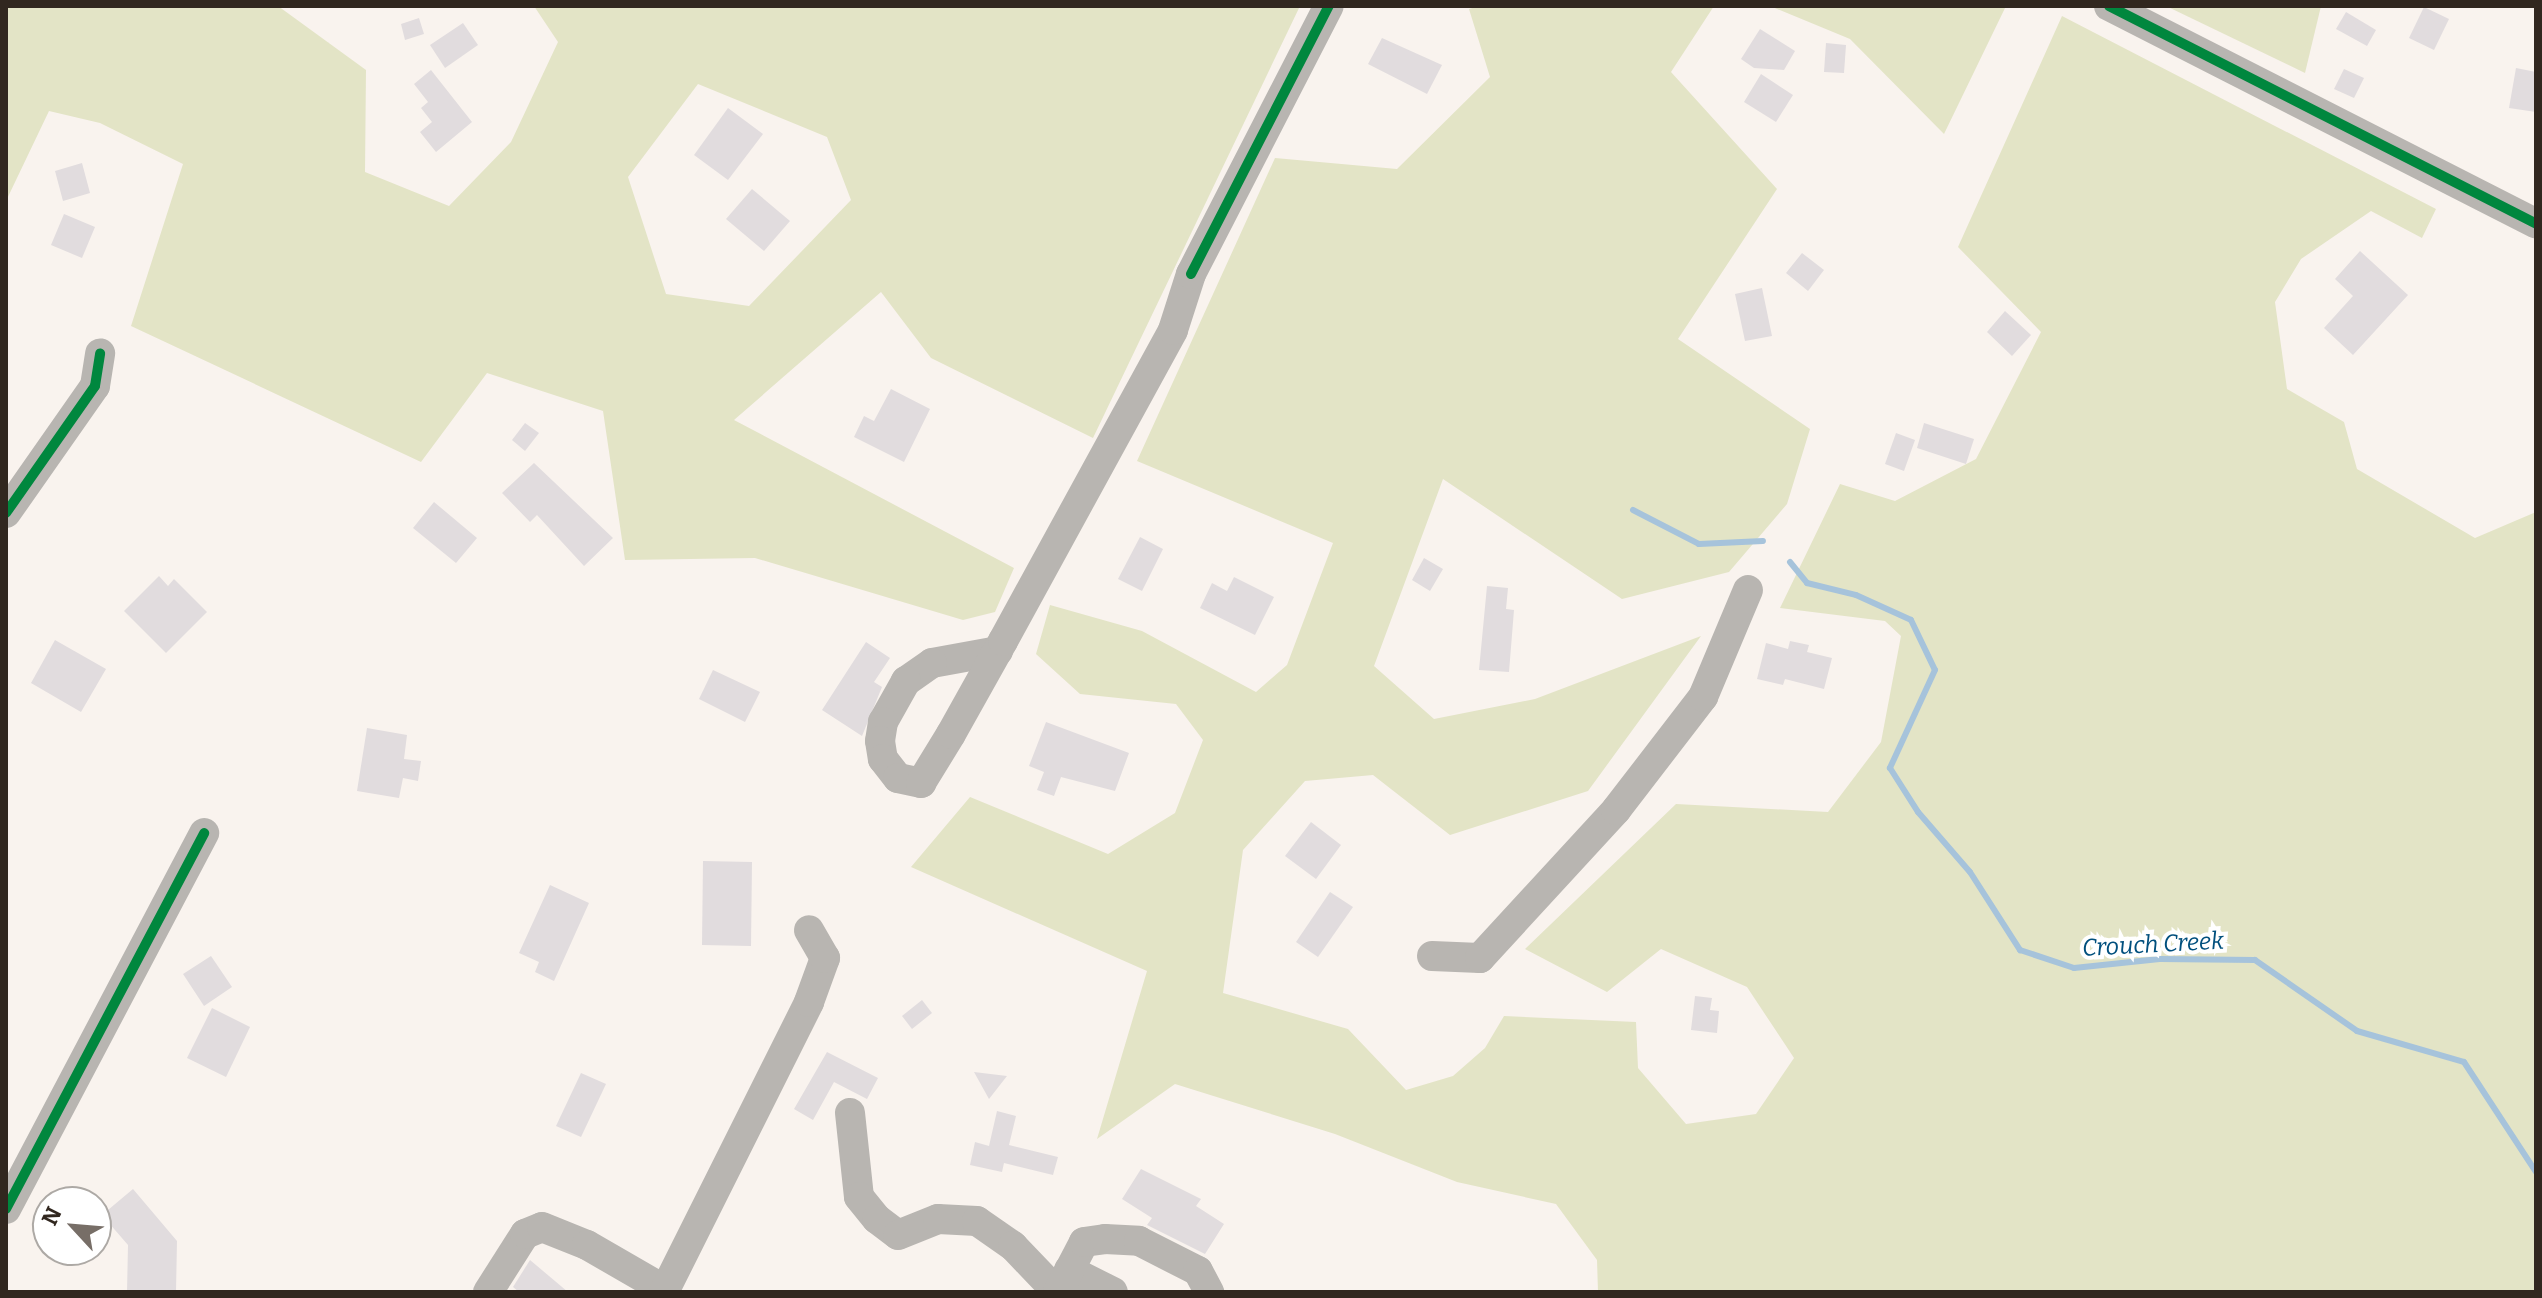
<!DOCTYPE html>
<html>
<head>
<meta charset="utf-8">
<style>
	body { margin:0 }
	#map { position:relative; width:2542px; height:1298px; overflow:hidden; background:#f9f3ee; font-family:Bitter,serif }
	div>[style] { position:absolute }
	.green>* { inset:0; background:#e3e4c6 }
	.stream>* { height:6px; margin:-3px; padding:0 3px; transform-origin:3px; border-radius:3px; background:#a6c3db }
	.building>* { inset:0; background:#e1dcde }
	.minor>* { height:30px; margin:-15px; padding:0 15px; transform-origin:15px; border-radius:15px; background:#b8b5b1 }
	.cycleway>* { height:10px; margin:-5px; padding:0 5px; transform-origin:5px; border-radius:5px; background:#00873e }
	span { translate:-50% -50%; white-space:nowrap; text-align:center; line-height:1.15; -webkit-text-stroke:8px #fff; paint-order:stroke }
	.water-label { font-size:24px; color:#004f7d; font-style:italic }
	.frame { position:absolute; inset:0; border:8px solid #31271f; pointer-events:none }
	.north { position:absolute; left:32px; top:1186px; width:80px; height:80px; box-sizing:border-box; background:#fff; border:2px solid #ada9a5; border-radius:50%; rotate:296deg; font-size:22px; font-weight:700; line-height:32px; text-align:center; color:#31271f }
	.north::after { content:''; display:block; margin:auto; width:28px; height:36px; background:#776e67; clip-path:polygon(50% 0,100% 100%,50% 72%,0 100%) }
</style>
</head>
<body>
<div id="map">
	<div class="green">
		<i style="clip-path:polygon(evenodd,6px 6px,278px 6px,366px 70px,365px 172px,449px 206px,511px 142px,558px 42px,534px 6px,1300px 6px,1093px 438px,931px 358px,881px 292px,734px 420px,1014px 568px,995px 612px,963px 620px,755px 558px,625px 560px,603px 411px,487px 373px,421px 462px,131px 326px,183px 164px,100px 123px,49px 111px,6px 201px,6px 6px,698px 84px,827px 137px,851px 200px,749px 306px,666px 294px,628px 177px,698px 84px)"></i>
		<i style="clip-path:polygon(1479px 6px,1714px 6px,1671px 72px,1777px 189px,1678px 339px,1810px 429px,1787px 504px,1729px 572px,1622px 599px,1443px 479px,1374px 666px,1434px 719px,1535px 699px,1701px 636px,1588px 791px,1450px 835px,1373px 775px,1305px 781px,1243px 850px,1223px 993px,1348px 1029px,1406px 1090px,1453px 1076px,1485px 1048px,1504px 1016px,1636px 1022px,1638px 1068px,1686px 1124px,1756px 1114px,1794px 1058px,1747px 987px,1661px 949px,1607px 992px,1525px 949px,1676px 804px,1828px 812px,1881px 742px,1901px 636px,1885px 621px,1780px 608px,1840px 484px,1895px 501px,1976px 459px,2041px 332px,1958px 247px,2062px 16px,2436px 209px,2422px 238px,2371px 211px,2301px 259px,2275px 302px,2287px 389px,2344px 422px,2357px 469px,2475px 538px,2536px 512px,2536px 1292px,1598px 1292px,1597px 1260px,1556px 1204px,1457px 1182px,1335px 1134px,1175px 1084px,1097px 1139px,1147px 971px,911px 867px,970px 797px,1108px 854px,1175px 813px,1203px 740px,1176px 704px,1080px 694px,1036px 654px,1050px 605px,1142px 631px,1256px 692px,1287px 665px,1333px 543px,1137px 461px,1275px 158px,1397px 169px,1490px 77px,1469px 9px)"></i>
		<i style="clip-path:polygon(1770px 6px,2006px 6px,1944px 134px,1850px 39px)"></i>
		<i style="clip-path:polygon(2166px 6px,2321px 6px,2305px 73px)"></i>
	</div>
	<div class="stream">
		<i style="left:1633px;top:510px;width:74px;rotate:27.3deg"></i>
		<i style="left:1699px;top:544px;width:64px;rotate:-2.7deg"></i>
		<i style="left:1790px;top:562px;width:27px;rotate:51deg"></i>
		<i style="left:1807px;top:583px;width:50px;rotate:13.8deg"></i>
		<i style="left:1856px;top:595px;width:60px;rotate:24.4deg"></i>
		<i style="left:1911px;top:620px;width:55px;rotate:64.4deg"></i>
		<i style="left:1935px;top:670px;width:108px;rotate:114.7deg"></i>
		<i style="left:1890px;top:768px;width:52px;rotate:57.5deg"></i>
		<i style="left:1918px;top:812px;width:79px;rotate:49.1deg"></i>
		<i style="left:1970px;top:872px;width:93px;rotate:57.3deg"></i>
		<i style="left:2020px;top:950px;width:57px;rotate:18.4deg"></i>
		<i style="left:2074px;top:968px;width:86px;rotate:-6deg"></i>
		<i style="left:2160px;top:959px;width:95px;rotate:0.6deg"></i>
		<i style="left:2255px;top:960px;width:124px;rotate:34.8deg"></i>
		<i style="left:2357px;top:1031px;width:111px;rotate:16.2deg"></i>
		<i style="left:2464px;top:1062px;width:131px;rotate:56.8deg"></i>
	</div>
	<div class="building">
		<i style="clip-path:polygon(2424px 7px,2449px 19px,2434px 50px,2409px 38px)"></i>
		<i style="clip-path:polygon(2346px 12px,2376px 30px,2367px 46px,2336px 29px)"></i>
		<i style="clip-path:polygon(419px 18px,424px 34px,405px 40px,401px 24px)"></i>
		<i style="clip-path:polygon(463px 23px,478px 45px,445px 68px,430px 45px)"></i>
		<i style="clip-path:polygon(1760px 29px,1795px 51px,1784px 70px,1754px 68px,1741px 59px)"></i>
		<i style="clip-path:polygon(1382px 38px,1442px 65px,1427px 94px,1368px 64px)"></i>
		<i style="clip-path:polygon(1826px 43px,1846px 45px,1844px 73px,1824px 72px)"></i>
		<i style="clip-path:polygon(2516px 68px,2536px 72px,2536px 112px,2509px 108px)"></i>
		<i style="clip-path:polygon(2344px 69px,2364px 78px,2354px 98px,2334px 89px)"></i>
		<i style="clip-path:polygon(431px 70px,472px 122px,436px 152px,420px 132px,432px 122px,421px 108px,428px 102px,414px 84px)"></i>
		<i style="clip-path:polygon(1761px 74px,1793px 95px,1776px 122px,1744px 102px)"></i>
		<i style="clip-path:polygon(728px 108px,763px 134px,728px 180px,694px 155px)"></i>
		<i style="clip-path:polygon(82px 163px,90px 193px,63px 201px,55px 171px)"></i>
		<i style="clip-path:polygon(752px 189px,790px 221px,764px 251px,726px 219px)"></i>
		<i style="clip-path:polygon(64px 214px,95px 227px,82px 258px,51px 245px)"></i>
		<i style="clip-path:polygon(2360px 251px,2408px 295px,2353px 355px,2324px 328px,2353px 296px,2335px 279px)"></i>
		<i style="clip-path:polygon(1802px 253px,1824px 270px,1808px 291px,1786px 273px)"></i>
		<i style="clip-path:polygon(1762px 288px,1772px 336px,1745px 341px,1735px 294px)"></i>
		<i style="clip-path:polygon(2005px 311px,2031px 335px,2012px 356px,1987px 332px)"></i>
		<i style="clip-path:polygon(891px 389px,930px 409px,904px 462px,854px 437px,864px 416px,874px 421px)"></i>
		<i style="clip-path:polygon(525px 423px,539px 433px,525px 451px,512px 440px)"></i>
		<i style="clip-path:polygon(1924px 423px,1974px 439px,1966px 464px,1917px 448px)"></i>
		<i style="clip-path:polygon(1896px 433px,1915px 440px,1904px 471px,1885px 464px)"></i>
		<i style="clip-path:polygon(534px 463px,613px 538px,584px 566px,537px 515px,530px 522px,502px 493px)"></i>
		<i style="clip-path:polygon(434px 502px,477px 538px,456px 563px,413px 528px)"></i>
		<i style="clip-path:polygon(1140px 537px,1163px 549px,1142px 591px,1118px 579px)"></i>
		<i style="clip-path:polygon(1424px 558px,1443px 569px,1430px 591px,1412px 580px)"></i>
		<i style="clip-path:polygon(159px 576px,168px 586px,174px 579px,207px 612px,166px 653px,124px 611px)"></i>
		<i style="clip-path:polygon(1234px 577px,1274px 597px,1255px 635px,1200px 608px,1212px 583px,1227px 591px)"></i>
		<i style="clip-path:polygon(1487px 586px,1508px 588px,1506px 609px,1514px 610px,1509px 672px,1479px 670px)"></i>
		<i style="clip-path:polygon(55px 640px,106px 669px,81px 712px,31px 683px)"></i>
		<i style="clip-path:polygon(1790px 641px,1809px 645px,1807px 652px,1832px 658px,1824px 689px,1785px 679px,1783px 685px,1757px 679px,1766px 643px,1788px 649px)"></i>
		<i style="clip-path:polygon(866px 642px,890px 658px,874px 682px,882px 687px,862px 736px,822px 710px)"></i>
		<i style="clip-path:polygon(713px 670px,760px 692px,745px 722px,699px 699px)"></i>
		<i style="clip-path:polygon(1046px 722px,1129px 753px,1115px 791px,1061px 777px,1054px 796px,1037px 790px,1044px 772px,1029px 766px)"></i>
		<i style="clip-path:polygon(367px 728px,407px 735px,404px 759px,421px 761px,418px 781px,403px 778px,399px 798px,357px 791px)"></i>
		<i style="clip-path:polygon(1311px 822px,1341px 845px,1316px 879px,1285px 856px)"></i>
		<i style="clip-path:polygon(703px 861px,752px 862px,751px 946px,702px 945px)"></i>
		<i style="clip-path:polygon(550px 885px,589px 903px,554px 981px,535px 972px,539px 962px,519px 953px)"></i>
		<i style="clip-path:polygon(1330px 892px,1353px 907px,1318px 957px,1296px 942px)"></i>
		<i style="clip-path:polygon(211px 956px,232px 987px,204px 1006px,183px 974px)"></i>
		<i style="clip-path:polygon(1695px 996px,1712px 998px,1710px 1010px,1719px 1011px,1717px 1033px,1691px 1030px)"></i>
		<i style="clip-path:polygon(922px 1000px,932px 1013px,912px 1029px,902px 1016px)"></i>
		<i style="clip-path:polygon(212px 1008px,250px 1027px,226px 1077px,187px 1058px)"></i>
		<i style="clip-path:polygon(827px 1052px,878px 1078px,867px 1099px,834px 1082px,813px 1120px,794px 1109px)"></i>
		<i style="clip-path:polygon(974px 1072px,1007px 1076px,989px 1099px)"></i>
		<i style="clip-path:polygon(581px 1073px,606px 1084px,581px 1137px,556px 1126px)"></i>
		<i style="clip-path:polygon(997px 1111px,1016px 1116px,1009px 1145px,1058px 1157px,1053px 1175px,1004px 1163px,1002px 1172px,970px 1165px,975px 1142px,989px 1146px)"></i>
		<i style="clip-path:polygon(1141px 1169px,1201px 1199px,1196px 1206px,1224px 1224px,1205px 1254px,1147px 1225px,1152px 1218px,1122px 1199px)"></i>
		<i style="clip-path:polygon(133px 1189px,177px 1241px,176px 1292px,127px 1292px,128px 1245px,102px 1215px)"></i>
		<i style="clip-path:polygon(530px 1260px,568px 1292px,519px 1292px,513px 1287px)"></i>
	</div>
	<div class="minor">
		<i style="left:2109px;top:6px;width:479px;rotate:27deg"></i>
		<i style="left:6px;top:513px;width:155px;rotate:-55deg"></i>
		<i style="left:95px;top:386px;width:33px;rotate:-81deg"></i>
		<i style="left:998px;top:651px;width:67px;rotate:169.7deg"></i>
		<i style="left:932px;top:663px;width:32px;rotate:145deg"></i>
		<i style="left:906px;top:681px;width:47px;rotate:119.3deg"></i>
		<i style="left:883px;top:722px;width:19px;rotate:99deg"></i>
		<i style="left:880px;top:741px;width:18px;rotate:81deg"></i>
		<i style="left:883px;top:759px;width:24px;rotate:52deg"></i>
		<i style="left:898px;top:778px;width:24px;rotate:12deg"></i>
		<i style="left:921px;top:783px;width:57px;rotate:-58.5deg"></i>
		<i style="left:951px;top:734px;width:107px;rotate:-60.8deg"></i>
		<i style="left:1003px;top:641px;width:354px;rotate:-61.3deg"></i>
		<i style="left:1173px;top:330px;width:59px;rotate:-72.2deg"></i>
		<i style="left:1191px;top:274px;width:301px;rotate:-62.8deg"></i>
		<i style="left:1432px;top:956px;width:48px;rotate:2.4deg"></i>
		<i style="left:1480px;top:958px;width:201px;rotate:-47.4deg"></i>
		<i style="left:1616px;top:810px;width:143px;rotate:-52.4deg"></i>
		<i style="left:1703px;top:697px;width:116px;rotate:-67.2deg"></i>
		<i style="left:850px;top:1113px;width:84px;rotate:83.9deg"></i>
		<i style="left:859px;top:1197px;width:28px;rotate:51deg"></i>
		<i style="left:877px;top:1219px;width:26px;rotate:37deg"></i>
		<i style="left:898px;top:1235px;width:43px;rotate:-21.8deg"></i>
		<i style="left:938px;top:1219px;width:39px;rotate:3deg"></i>
		<i style="left:977px;top:1221px;width:44px;rotate:34.8deg"></i>
		<i style="left:1013px;top:1246px;width:64px;rotate:46.3deg"></i>
		<i style="left:6px;top:1209px;width:425px;rotate:-62.2deg"></i>
		<i style="left:1069px;top:1270px;width:49px;rotate:26.6deg"></i>
		<i style="left:488px;top:1292px;width:69px;rotate:-57.5deg"></i>
		<i style="left:525px;top:1234px;width:18px;rotate:-22deg"></i>
		<i style="left:542px;top:1227px;width:48px;rotate:21.8deg"></i>
		<i style="left:587px;top:1245px;width:90px;rotate:30deg"></i>
		<i style="left:664px;top:1292px;width:324px;rotate:-63.4deg"></i>
		<i style="left:809px;top:1002px;width:47px;rotate:-70deg"></i>
		<i style="left:825px;top:958px;width:32px;rotate:-120deg"></i>
		<i style="left:1058px;top:1292px;width:56px;rotate:-62.5deg"></i>
		<i style="left:1084px;top:1242px;width:21px;rotate:-8deg"></i>
		<i style="left:1105px;top:1239px;width:34px;rotate:3deg"></i>
		<i style="left:1139px;top:1241px;width:66px;rotate:27deg"></i>
		<i style="left:1198px;top:1271px;width:24px;rotate:62deg"></i>
	</div>
	<div class="cycleway">
		<i style="left:2109px;top:6px;width:479px;rotate:27deg"></i>
		<i style="left:1191px;top:274px;width:301px;rotate:-62.8deg"></i>
		<i style="left:6px;top:513px;width:155px;rotate:-55deg"></i>
		<i style="left:95px;top:386px;width:33px;rotate:-81deg"></i>
		<i style="left:6px;top:1209px;width:425px;rotate:-62.2deg"></i>
	</div>
	<div class="water-label">
		<span style="left:2153px;top:945px;rotate:-3deg">Crouch Creek</span>
	</div>
	<div class="frame"></div>
	<div class="north">N</div>
</div>
</body>
</html>
